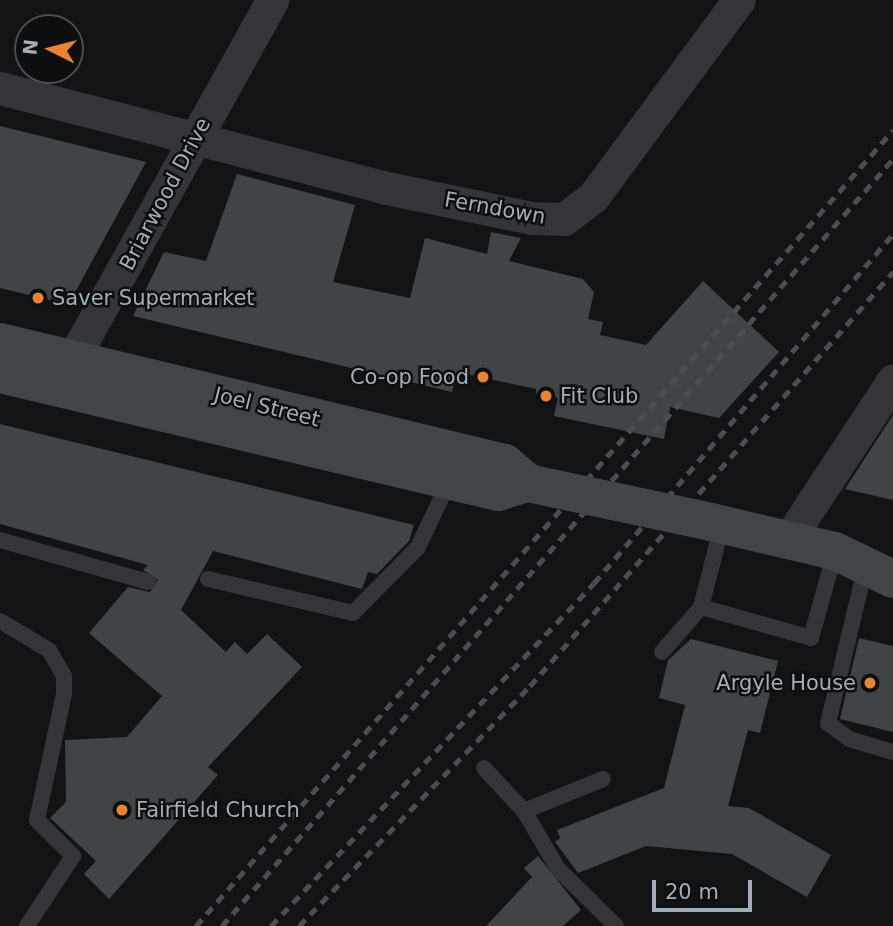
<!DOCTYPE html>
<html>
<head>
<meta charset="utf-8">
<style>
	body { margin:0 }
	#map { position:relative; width:893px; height:926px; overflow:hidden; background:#121314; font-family:"DejaVu Sans",sans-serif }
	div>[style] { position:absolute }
	.building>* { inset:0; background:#414447 }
	.lane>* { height:16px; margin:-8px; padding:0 8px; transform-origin:8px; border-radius:8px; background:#333539 }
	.street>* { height:33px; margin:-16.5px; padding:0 16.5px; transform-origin:16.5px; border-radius:16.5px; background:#333539 }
	.secondary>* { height:38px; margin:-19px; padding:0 19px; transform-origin:19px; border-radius:19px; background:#414549 }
	.rail>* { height:5px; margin-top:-2.5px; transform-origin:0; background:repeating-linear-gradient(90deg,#4a4e52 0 9px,transparent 0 16px) }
	.secondary-bridge>* { height:38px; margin:-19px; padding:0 19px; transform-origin:19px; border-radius:19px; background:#414549 }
	.dots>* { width:19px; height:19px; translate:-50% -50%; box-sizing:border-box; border:4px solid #0d0e0f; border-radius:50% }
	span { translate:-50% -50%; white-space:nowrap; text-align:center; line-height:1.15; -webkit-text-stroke:5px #0d0e0f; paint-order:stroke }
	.street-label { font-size:21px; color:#a4adb4 }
	.poi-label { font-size:21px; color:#a4adb4 }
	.left { translate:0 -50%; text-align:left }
	.right { translate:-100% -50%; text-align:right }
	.north { position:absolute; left:14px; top:14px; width:70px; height:70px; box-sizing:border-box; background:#0d0e0f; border:2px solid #494e51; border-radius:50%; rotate:276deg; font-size:19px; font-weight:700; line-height:28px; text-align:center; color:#a4adb4 }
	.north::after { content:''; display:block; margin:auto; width:24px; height:32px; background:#ef822f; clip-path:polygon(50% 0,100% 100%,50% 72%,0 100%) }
	.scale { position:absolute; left:652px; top:880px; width:100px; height:32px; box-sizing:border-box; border:4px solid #a4adb4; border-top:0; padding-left:9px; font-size:21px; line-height:24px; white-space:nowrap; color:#a4adb4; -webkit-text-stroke:5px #0d0e0f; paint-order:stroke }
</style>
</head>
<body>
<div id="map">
	<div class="building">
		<i style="clip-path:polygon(0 126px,146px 162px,72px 298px,58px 302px,0 288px)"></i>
		<i style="clip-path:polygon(237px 174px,355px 205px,333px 282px,410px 298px,425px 238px,487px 254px,491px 232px,521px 238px,509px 261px,583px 279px,594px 292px,588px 319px,603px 322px,600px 335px,646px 345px,703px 281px,779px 352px,719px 418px,670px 407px,664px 439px,554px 416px,558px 398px,536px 394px,536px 389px,457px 372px,452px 392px,133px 316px,164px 252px,206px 261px)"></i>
		<i style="clip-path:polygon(893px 415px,893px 500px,845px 489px)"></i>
		<i style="clip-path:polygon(0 424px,414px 525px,409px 541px,377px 574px,368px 572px,362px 589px,213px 551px,181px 610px,226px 652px,235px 642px,247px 654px,267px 634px,302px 667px,208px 767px,218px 775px,109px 899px,84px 874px,96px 861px,50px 818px,66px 802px,65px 740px,127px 737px,162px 696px,89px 633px,128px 587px,150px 592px,158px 580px,143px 570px,148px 565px,0 524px)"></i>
		<i style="clip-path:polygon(859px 638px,893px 646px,893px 732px,840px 719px)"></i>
		<i style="clip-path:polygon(691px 639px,778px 661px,760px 733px,748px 730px,728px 806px,749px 808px,831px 855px,807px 897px,732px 854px,678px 849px,646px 846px,578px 873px,555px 842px,560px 838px,557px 830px,664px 788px,685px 705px,659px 698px,668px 660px)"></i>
		<i style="clip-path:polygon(538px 856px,581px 910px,563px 926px,486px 926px,532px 877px,524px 868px)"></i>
	</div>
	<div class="lane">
		<i style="left:0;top:540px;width:154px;rotate:15.8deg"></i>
		<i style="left:866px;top:565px;width:163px;rotate:103.5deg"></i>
		<i style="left:828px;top:723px;width:26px;rotate:37deg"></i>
		<i style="left:849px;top:739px;width:46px;rotate:16.5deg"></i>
		<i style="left:208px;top:579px;width:149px;rotate:13.2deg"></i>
		<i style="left:353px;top:613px;width:93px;rotate:-45.4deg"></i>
		<i style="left:418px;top:547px;width:72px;rotate:-64.5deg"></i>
		<i style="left:701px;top:607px;width:114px;rotate:15.7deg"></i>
		<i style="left:811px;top:638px;width:89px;rotate:-74.4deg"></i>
		<i style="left:0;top:621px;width:57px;rotate:30.6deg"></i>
		<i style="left:49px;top:650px;width:30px;rotate:60deg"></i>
		<i style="left:64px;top:676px;width:18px;rotate:90deg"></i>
		<i style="left:64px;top:694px;width:129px;rotate:102.1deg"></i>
		<i style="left:37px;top:820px;width:51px;rotate:45deg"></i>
		<i style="left:73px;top:856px;width:84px;rotate:123.3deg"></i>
		<i style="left:662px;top:652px;width:60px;rotate:-49.1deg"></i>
		<i style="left:701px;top:607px;width:85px;rotate:-75.6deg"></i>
		<i style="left:484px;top:768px;width:59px;rotate:47.1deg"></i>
		<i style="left:603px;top:779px;width:85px;rotate:157.9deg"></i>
		<i style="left:524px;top:811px;width:67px;rotate:59.6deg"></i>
		<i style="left:558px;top:869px;width:81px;rotate:44.5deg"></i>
	</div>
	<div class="street">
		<i style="left:0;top:88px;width:395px;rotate:14.5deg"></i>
		<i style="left:382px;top:187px;width:153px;rotate:11.7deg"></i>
		<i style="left:532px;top:218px;width:32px;rotate:2deg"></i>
		<i style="left:564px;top:219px;width:36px;rotate:-37deg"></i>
		<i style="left:593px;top:197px;width:245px;rotate:-53.5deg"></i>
		<i style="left:67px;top:383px;width:24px;rotate:-78deg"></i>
		<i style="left:72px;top:360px;width:412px;rotate:-60.9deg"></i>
		<i style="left:788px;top:540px;width:191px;rotate:-56.7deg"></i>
	</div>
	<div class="secondary">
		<i style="left:0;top:342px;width:519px;rotate:13.47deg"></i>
		<i style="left:505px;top:463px;width:30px;rotate:41deg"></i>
		<i style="left:0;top:374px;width:512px;rotate:13.33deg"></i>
		<i style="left:498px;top:492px;width:31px;rotate:-17deg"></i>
		<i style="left:711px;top:522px;width:127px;rotate:13.2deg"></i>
		<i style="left:835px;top:551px;width:64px;rotate:25.8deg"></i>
	</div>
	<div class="rail">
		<i style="left:196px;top:926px;width:1058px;rotate:-48.79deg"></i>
		<i style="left:222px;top:926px;width:1019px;rotate:-48.82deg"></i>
		<i style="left:271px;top:926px;width:471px;rotate:-46.7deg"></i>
		<i style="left:594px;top:583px;width:460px;rotate:-49.4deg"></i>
		<i style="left:299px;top:926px;width:333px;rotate:-46.1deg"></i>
		<i style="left:530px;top:686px;width:551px;rotate:-48.76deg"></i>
	</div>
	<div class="secondary-bridge">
		<i style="left:528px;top:483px;width:187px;rotate:12deg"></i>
	</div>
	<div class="dots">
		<i style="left:38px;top:298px;background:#ef822f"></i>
		<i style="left:483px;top:377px;background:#ef822f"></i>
		<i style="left:546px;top:396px;background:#ef822f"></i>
		<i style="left:870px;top:683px;background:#ef822f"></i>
		<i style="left:122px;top:810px;background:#ef822f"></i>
	</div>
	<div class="street-label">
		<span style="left:165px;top:194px;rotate:-62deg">Briarwood Drive</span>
		<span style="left:495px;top:208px;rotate:10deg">Ferndown</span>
		<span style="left:267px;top:407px;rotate:14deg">Joel Street</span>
	</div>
	<div class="poi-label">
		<span class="left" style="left:52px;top:298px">Saver Supermarket</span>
		<span class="right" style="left:469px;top:377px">Co-op Food</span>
		<span class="left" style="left:560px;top:396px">Fit Club</span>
		<span class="right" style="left:856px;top:683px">Argyle House</span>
		<span class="left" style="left:136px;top:810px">Fairfield Church</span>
	</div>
	<div class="north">N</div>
	<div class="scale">20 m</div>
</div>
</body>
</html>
